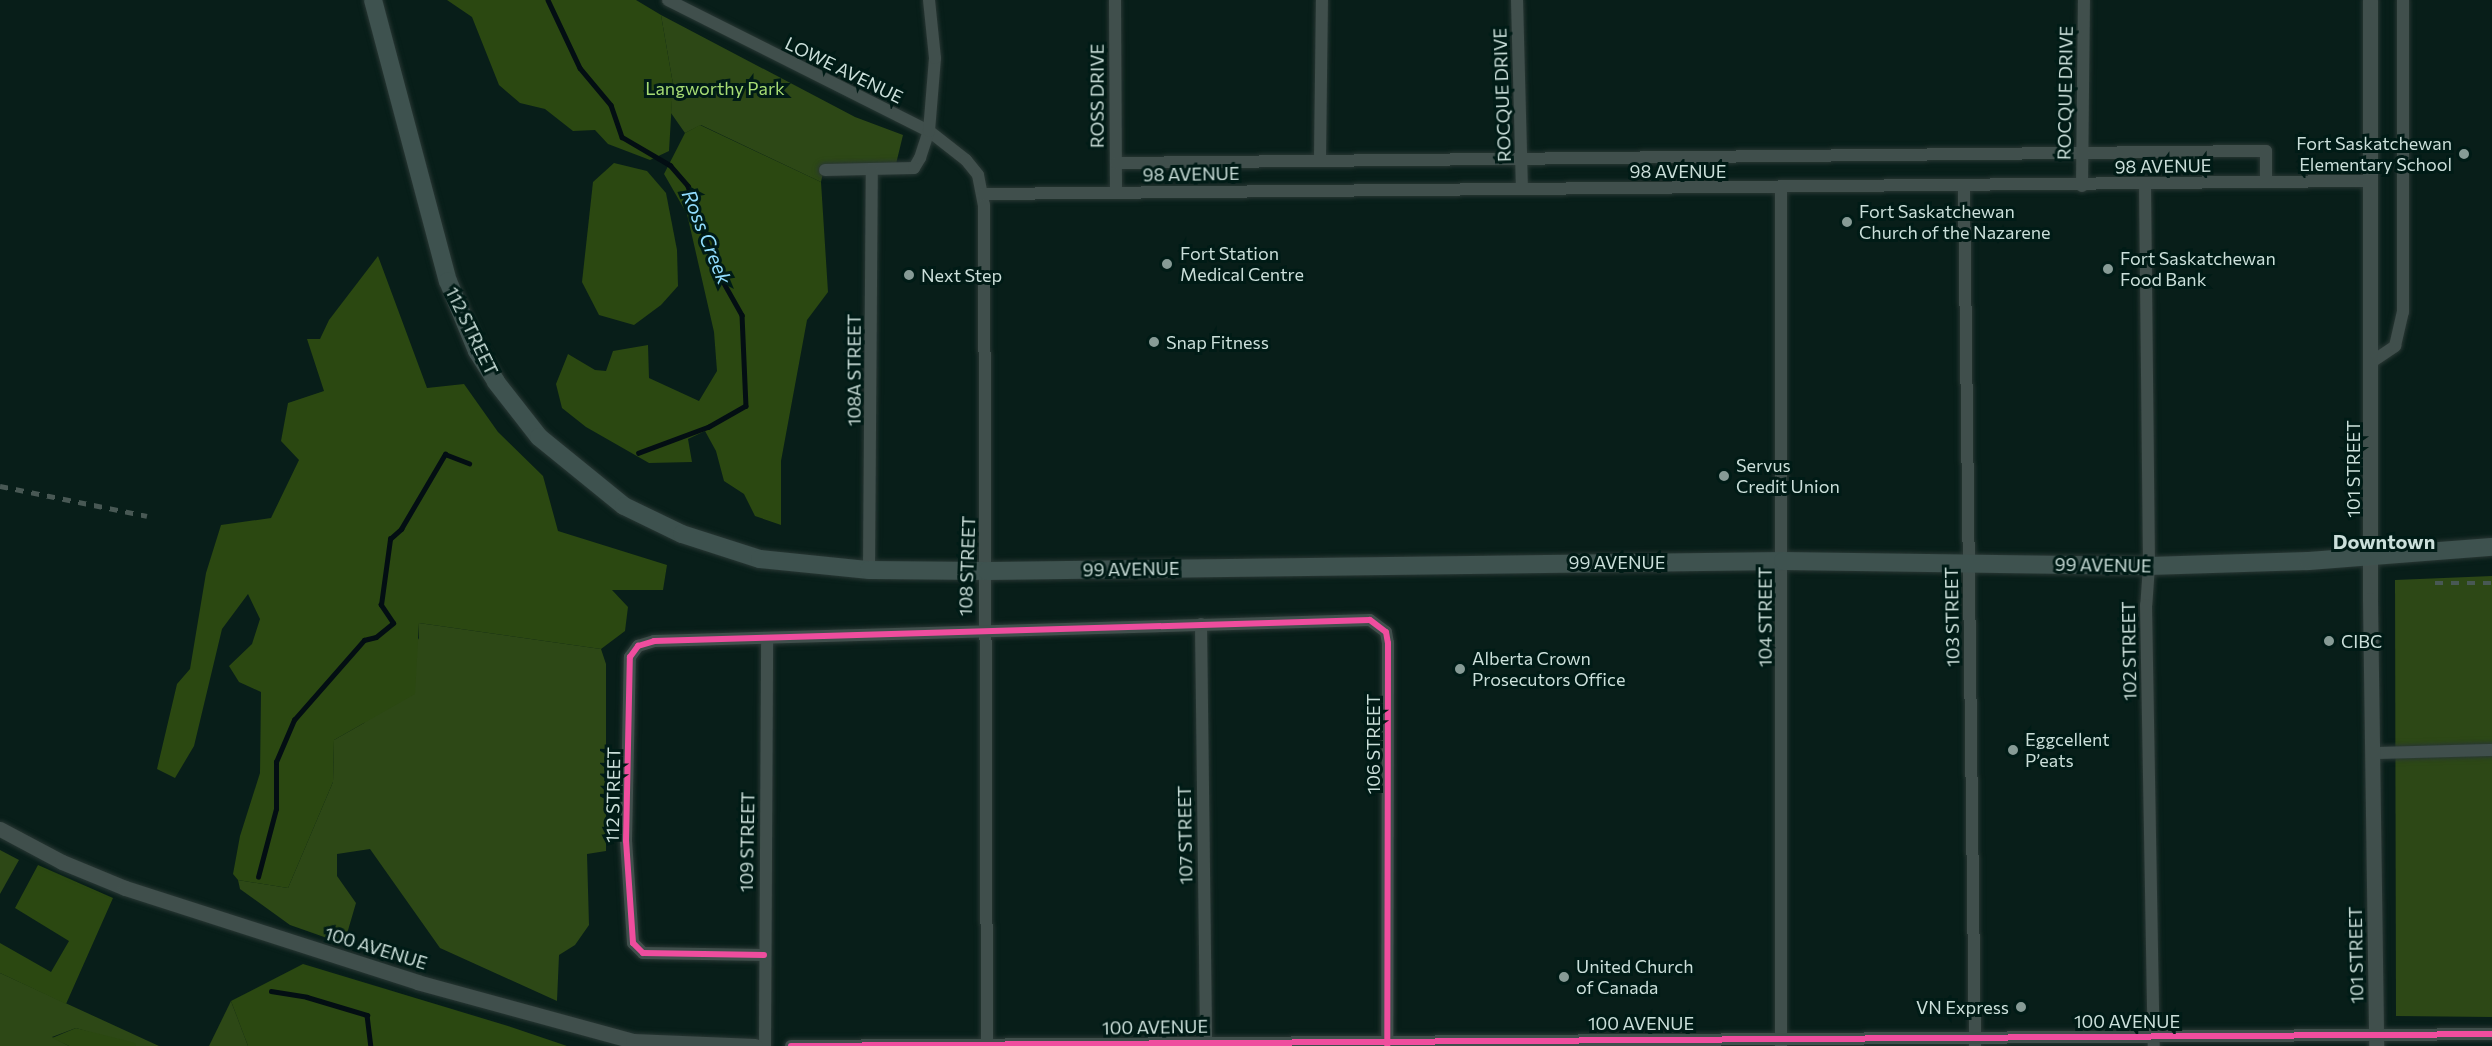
<!DOCTYPE html>
<html>
<head>
<meta charset="utf-8">
<style>
	body { margin:0 }
	#map { position:relative; width:2492px; height:1046px; overflow:hidden; background:#081e19; font-family:Commissioner,sans-serif }
	div>[style] { position:absolute }
	.green>* { inset:0; background:#2d4816 }
	.forest>* { inset:0; background:#2b4811 }
	.stream>* { height:4.5px; margin:-2.25px; padding:0 2.25px; transform-origin:2.25px; border-radius:2.25px; background:#030e13 }
	.roads { filter:drop-shadow(0 0 2px #293734) drop-shadow(0 0 2px #293734) }
	.minor>* { height:12px; margin:-6px; padding:0 6px; transform-origin:6px; border-radius:6px; background:#404f4c }
	.tertiary>* { height:15px; margin:-7.5px; padding:0 7.5px; transform-origin:7.5px; border-radius:7.5px; background:#404f4c }
	.secondary>* { height:18px; margin:-9px; padding:0 9px; transform-origin:9px; border-radius:9px; background:#3e524f }
	.rail>* { height:4.5px; margin-top:-2.25px; transform-origin:0; background:repeating-linear-gradient(90deg,#485854 0 8px,transparent 0 16px) }
	.cycleway>* { height:6px; margin:-3px; padding:0 3px; transform-origin:3px; border-radius:3px; background:#ef4d9e }
	.dots>* { width:16px; height:16px; translate:-50% -50%; box-sizing:border-box; border:3px solid #001b16; border-radius:50% }
	span { translate:-50% -50%; white-space:nowrap; text-align:center; line-height:1.15; -webkit-text-stroke:6px #001b16; paint-order:stroke }
	.street-label { font-size:18px; color:#cbdfda }
	.park-label { font-size:18px; color:#a6dc74 }
	.poi-label { font-size:18px; color:#cbdfda }
	.right { translate:-100% -50%; text-align:right }
	.left { translate:0 -50%; text-align:left }
	.water-label { font-size:20px; color:#91ddfe; font-style:italic }
	.neighbourhood-label { font-size:20px; color:#cbdfda; font-weight:700 }
</style>
</head>
<body>
<div id="map">
	<div class="green">
		<i style="clip-path:polygon(661px 15px,855px 117px,903px 135px,896px 164px,824px 168px,821px 182px,701px 125px,685px 133px,671px 113px,673px 84px)"></i>
		<i style="clip-path:polygon(2492px 576px,2492px 1017px,2396px 1016px,2395px 580px)"></i>
		<i style="clip-path:polygon(419px 623px,601px 649px,606px 664px,606px 851px,587px 854px,589px 925px,575px 945px,559px 955px,557px 1001px,440px 948px,370px 849px,337px 854px,337px 876px,356px 903px,344px 944px,290px 925px,240px 889px,238px 880px,288px 888px,333px 782px,334px 740px,364px 723px,419px 638px)"></i>
		<i style="clip-path:polygon(0 850px,19px 860px,0 894px)"></i>
		<i style="clip-path:polygon(0 973px,159px 1046px,136px 1046px,76px 1028px,52px 1037px,69px 1046px,0 1046px)"></i>
		<i style="clip-path:polygon(231px 1001px,248px 1046px,209px 1046px)"></i>
	</div>
	<div class="forest">
		<i style="clip-path:polygon(447px 0,636px 0,661px 15px,673px 84px,669px 151px,650px 160px,608px 144px,595px 130px,573px 131px,545px 109px,520px 103px,499px 85px,472px 17px)"></i>
		<i style="clip-path:polygon(700px 125px,821px 182px,828px 292px,807px 320px,781px 461px,781px 525px,755px 516px,744px 494px,724px 481px,716px 451px,705px 431px,688px 439px,692px 462px,649px 463px,586px 427px,562px 408px,556px 384px,568px 354px,595px 370px,606px 371px,613px 351px,648px 345px,649px 378px,699px 401px,717px 371px,714px 332px,687px 214px,664px 174px,685px 133px)"></i>
		<i style="clip-path:polygon(614px 163px,647px 171px,666px 193px,677px 250px,678px 286px,661px 305px,634px 325px,599px 315px,582px 282px,593px 182px)"></i>
		<i style="clip-path:polygon(378px 256px,427px 388px,464px 384px,498px 432px,543px 476px,558px 531px,667px 565px,663px 590px,612px 590px,628px 607px,625px 631px,601px 649px,419px 623px,415px 694px,334px 740px,333px 782px,288px 888px,238px 880px,233px 874px,240px 836px,260px 773px,261px 692px,239px 682px,229px 666px,252px 644px,260px 619px,248px 594px,222px 629px,194px 746px,175px 778px,157px 769px,177px 684px,190px 669px,206px 573px,221px 525px,271px 518px,299px 460px,281px 441px,288px 403px,324px 391px,307px 339px,320px 339px,329px 320px)"></i>
		<i style="clip-path:polygon(38px 865px,113px 898px,66px 1004px,0 973px,0 943px,51px 972px,69px 941px,15px 908px)"></i>
		<i style="clip-path:polygon(303px 964px,508px 1026px,567px 1046px,248px 1046px,231px 1001px)"></i>
		<i style="clip-path:polygon(76px 1028px,135px 1043px,136px 1046px,69px 1046px,52px 1038px)"></i>
	</div>
	<div class="stream">
		<i style="left:548px;top:0;width:75px;rotate:64.8deg"></i>
		<i style="left:580px;top:68px;width:48px;rotate:50deg"></i>
		<i style="left:611px;top:105px;width:34px;rotate:71deg"></i>
		<i style="left:622px;top:137px;width:56px;rotate:30.3deg"></i>
		<i style="left:670px;top:165px;width:28px;rotate:49deg"></i>
		<i style="left:688px;top:186px;width:88px;rotate:71.4deg"></i>
		<i style="left:716px;top:269px;width:53px;rotate:60.5deg"></i>
		<i style="left:742px;top:315px;width:91px;rotate:87.5deg"></i>
		<i style="left:746px;top:406px;width:43px;rotate:150.4deg"></i>
		<i style="left:709px;top:427px;width:75px;rotate:159.6deg"></i>
		<i style="left:258px;top:877px;width:70px;rotate:-75.2deg"></i>
		<i style="left:276px;top:809px;width:47px;rotate:-90deg"></i>
		<i style="left:276px;top:762px;width:46px;rotate:-66.8deg"></i>
		<i style="left:294px;top:720px;width:106px;rotate:-48.8deg"></i>
		<i style="left:364px;top:640px;width:12px;rotate:-14deg"></i>
		<i style="left:376px;top:637px;width:22px;rotate:-39deg"></i>
		<i style="left:393px;top:623px;width:22px;rotate:-124deg"></i>
		<i style="left:381px;top:605px;width:67px;rotate:-82.2deg"></i>
		<i style="left:390px;top:539px;width:15px;rotate:-42deg"></i>
		<i style="left:401px;top:529px;width:87px;rotate:-59.6deg"></i>
		<i style="left:445px;top:454px;width:26px;rotate:21deg"></i>
		<i style="left:271px;top:991px;width:36px;rotate:9deg"></i>
		<i style="left:307px;top:997px;width:63px;rotate:16.7deg"></i>
		<i style="left:367px;top:1015px;width:31px;rotate:83deg"></i>
	</div>
	<div class="roads">
		<div class="minor">
			<i style="left:668px;top:0;width:292px;rotate:26.7deg"></i>
			<i style="left:929px;top:131px;width:47px;rotate:38.1deg"></i>
			<i style="left:966px;top:160px;width:19px;rotate:51deg"></i>
			<i style="left:978px;top:175px;width:31px;rotate:79deg"></i>
			<i style="left:984px;top:205px;width:841px;rotate:89.8deg"></i>
			<i style="left:1115px;top:0;width:193px;rotate:89.7deg"></i>
			<i style="left:1517px;top:0;width:189px;rotate:88.5deg"></i>
			<i style="left:1320px;top:158px;width:158px;rotate:-89.3deg"></i>
			<i style="left:1116px;top:163px;width:1150px;rotate:-0.6deg"></i>
			<i style="left:2266px;top:151px;width:31px;rotate:90deg"></i>
			<i style="left:825px;top:170px;width:89px;rotate:-1.3deg"></i>
			<i style="left:914px;top:168px;width:12px;rotate:-59deg"></i>
			<i style="left:920px;top:158px;width:28px;rotate:-72deg"></i>
			<i style="left:929px;top:131px;width:73px;rotate:-85.3deg"></i>
			<i style="left:935px;top:58px;width:58px;rotate:-95.9deg"></i>
			<i style="left:2145px;top:184px;width:382px;rotate:89.4deg"></i>
			<i style="left:2149px;top:566px;width:39px;rotate:94deg"></i>
			<i style="left:2146px;top:605px;width:441px;rotate:89deg"></i>
			<i style="left:2082px;top:186px;width:186px;rotate:-89.4deg"></i>
			<i style="left:1964px;top:187px;width:859px;rotate:89.27deg"></i>
			<i style="left:1781px;top:189px;width:857px;rotate:90deg"></i>
			<i style="left:983px;top:194px;width:1389px;rotate:-0.54deg"></i>
			<i style="left:2373px;top:361px;width:27px;rotate:-34deg"></i>
			<i style="left:2395px;top:346px;width:35px;rotate:-77deg"></i>
			<i style="left:2403px;top:312px;width:312px;rotate:-90deg"></i>
			<i style="left:869px;top:570px;width:400px;rotate:-89.6deg"></i>
			<i style="left:1201px;top:624px;width:422px;rotate:89.3deg"></i>
			<i style="left:2374px;top:753px;width:118px;rotate:-1.5deg"></i>
			<i style="left:764px;top:955px;width:121px;rotate:-179.1deg"></i>
			<i style="left:643px;top:953px;width:14px;rotate:-135deg"></i>
			<i style="left:633px;top:943px;width:102px;rotate:-93.9deg"></i>
			<i style="left:626px;top:841px;width:184px;rotate:-88.8deg"></i>
			<i style="left:630px;top:657px;width:14px;rotate:-54deg"></i>
			<i style="left:638px;top:646px;width:17px;rotate:-17deg"></i>
			<i style="left:654px;top:641px;width:716px;rotate:-1.68deg"></i>
			<i style="left:1370px;top:620px;width:20px;rotate:37deg"></i>
			<i style="left:1386px;top:632px;width:11px;rotate:80deg"></i>
			<i style="left:1388px;top:643px;width:403px;rotate:90.1deg"></i>
			<i style="left:765px;top:1046px;width:408px;rotate:-89.7deg"></i>
			<i style="left:791px;top:1046px;width:1701px;rotate:-0.4deg"></i>
		</div>
		<div class="tertiary">
			<i style="left:2370px;top:0;width:600px;rotate:90deg"></i>
			<i style="left:2370px;top:600px;width:446px;rotate:89.2deg"></i>
			<i style="left:0;top:829px;width:70px;rotate:28deg"></i>
			<i style="left:62px;top:862px;width:68px;rotate:22.4deg"></i>
			<i style="left:125px;top:888px;width:307px;rotate:17.8deg"></i>
			<i style="left:417px;top:982px;width:224px;rotate:15.3deg"></i>
			<i style="left:633px;top:1041px;width:122px;rotate:2.3deg"></i>
		</div>
		<div class="secondary">
			<i style="left:373px;top:0;width:291px;rotate:75.1deg"></i>
			<i style="left:448px;top:281px;width:76px;rotate:67.5deg"></i>
			<i style="left:477px;top:351px;width:36px;rotate:58deg"></i>
			<i style="left:496px;top:382px;width:70px;rotate:52deg"></i>
			<i style="left:539px;top:437px;width:109px;rotate:39.1deg"></i>
			<i style="left:624px;top:506px;width:64px;rotate:25.8deg"></i>
			<i style="left:682px;top:534px;width:82px;rotate:17.8deg"></i>
			<i style="left:760px;top:559px;width:110px;rotate:5.8deg"></i>
			<i style="left:869px;top:570px;width:118px;rotate:0.5deg"></i>
			<i style="left:987px;top:571px;width:796px;rotate:-0.72deg"></i>
			<i style="left:1783px;top:561px;width:366px;rotate:0.8deg"></i>
			<i style="left:2149px;top:566px;width:159px;rotate:-1.8deg"></i>
			<i style="left:2308px;top:561px;width:185px;rotate:-4.4deg"></i>
		</div>
	</div>
	<div class="rail">
		<i style="left:0;top:486px;width:150px;rotate:11.5deg"></i>
		<i style="left:2435px;top:583px;width:57px"></i>
	</div>
	<div class="cycleway">
		<i style="left:764px;top:955px;width:121px;rotate:-179.1deg"></i>
		<i style="left:643px;top:953px;width:14px;rotate:-135deg"></i>
		<i style="left:633px;top:943px;width:102px;rotate:-93.9deg"></i>
		<i style="left:626px;top:841px;width:184px;rotate:-88.8deg"></i>
		<i style="left:630px;top:657px;width:14px;rotate:-54deg"></i>
		<i style="left:638px;top:646px;width:17px;rotate:-17deg"></i>
		<i style="left:654px;top:641px;width:716px;rotate:-1.68deg"></i>
		<i style="left:1370px;top:620px;width:20px;rotate:37deg"></i>
		<i style="left:1386px;top:632px;width:11px;rotate:80deg"></i>
		<i style="left:1388px;top:643px;width:403px;rotate:90.1deg"></i>
		<i style="left:791px;top:1046px;width:1701px;rotate:-0.4deg"></i>
	</div>
	<div class="dots">
		<i style="left:2464px;top:154px;background:#879b96"></i>
		<i style="left:1847px;top:222px;background:#879b96"></i>
		<i style="left:1167px;top:264px;background:#879b96"></i>
		<i style="left:2108px;top:269px;background:#879b96"></i>
		<i style="left:909px;top:275px;background:#879b96"></i>
		<i style="left:1154px;top:342px;background:#879b96"></i>
		<i style="left:1724px;top:476px;background:#879b96"></i>
		<i style="left:2329px;top:641px;background:#879b96"></i>
		<i style="left:1460px;top:669px;background:#879b96"></i>
		<i style="left:2013px;top:750px;background:#879b96"></i>
		<i style="left:1564px;top:977px;background:#879b96"></i>
		<i style="left:2021px;top:1007px;background:#879b96"></i>
	</div>
	<div class="street-label">
		<span style="left:844px;top:70px;rotate:26deg">LOWE AVENUE</span>
		<span style="left:2065px;top:93px;rotate:-89deg">ROCQUE DRIVE</span>
		<span style="left:1502px;top:95px;rotate:-92deg">ROCQUE DRIVE</span>
		<span style="left:1097px;top:96px;rotate:-90deg">ROSS DRIVE</span>
		<span style="left:2163px;top:166px;rotate:-1deg">98 AVENUE</span>
		<span style="left:1678px;top:171px">98 AVENUE</span>
		<span style="left:1191px;top:174px;rotate:-1deg">98 AVENUE</span>
		<span style="left:472px;top:331px;rotate:64deg">112 STREET</span>
		<span style="left:854px;top:370px;rotate:-90deg">108A STREET</span>
		<span style="left:2353px;top:469px;rotate:-90deg">101 STREET</span>
		<span style="left:1617px;top:562px">99 AVENUE</span>
		<span style="left:2103px;top:565px;rotate:1deg">99 AVENUE</span>
		<span style="left:967px;top:566px;rotate:-88deg">108 STREET</span>
		<span style="left:1131px;top:569px;rotate:-1deg">99 AVENUE</span>
		<span style="left:1765px;top:617px;rotate:-90deg">104 STREET</span>
		<span style="left:1952px;top:617px;rotate:-91deg">103 STREET</span>
		<span style="left:2129px;top:651px;rotate:-91deg">102 STREET</span>
		<span style="left:1373px;top:744px;rotate:-90deg">106 STREET</span>
		<span style="left:613px;top:795px;rotate:-89deg">112 STREET</span>
		<span style="left:1185px;top:835px;rotate:-91deg">107 STREET</span>
		<span style="left:747px;top:842px;rotate:-89deg">109 STREET</span>
		<span style="left:376px;top:948px;rotate:17deg">100 AVENUE</span>
		<span style="left:2356px;top:955px;rotate:-91deg">101 STREET</span>
		<span style="left:2127px;top:1021px">100 AVENUE</span>
		<span style="left:1641px;top:1023px">100 AVENUE</span>
		<span style="left:1155px;top:1027px;rotate:-1deg">100 AVENUE</span>
	</div>
	<div class="park-label">
		<span style="left:715px;top:88px">Langworthy Park</span>
	</div>
	<div class="poi-label">
		<span class="right" style="left:2452px;top:154px">Fort Saskatchewan<br>Elementary School</span>
		<span class="left" style="left:1859px;top:222px">Fort Saskatchewan<br>Church of the Nazarene</span>
		<span class="left" style="left:1180px;top:264px">Fort Station<br>Medical Centre</span>
		<span class="left" style="left:2120px;top:269px">Fort Saskatchewan<br>Food Bank</span>
		<span class="left" style="left:921px;top:275px">Next Step</span>
		<span class="left" style="left:1166px;top:342px">Snap Fitness</span>
		<span class="left" style="left:1736px;top:476px">Servus<br>Credit Union</span>
		<span class="left" style="left:2341px;top:641px">CIBC</span>
		<span class="left" style="left:1472px;top:669px">Alberta Crown<br>Prosecutors Office</span>
		<span class="left" style="left:2025px;top:750px">Eggcellent<br>P’eats</span>
		<span class="left" style="left:1576px;top:977px">United Church<br>of Canada</span>
		<span class="right" style="left:2009px;top:1007px">VN Express</span>
	</div>
	<div class="water-label">
		<span style="left:707px;top:237px;rotate:68deg">Ross Creek</span>
	</div>
	<div class="neighbourhood-label">
		<span style="left:2384px;top:541px">Downtown</span>
	</div>
</div>
</body>
</html>
